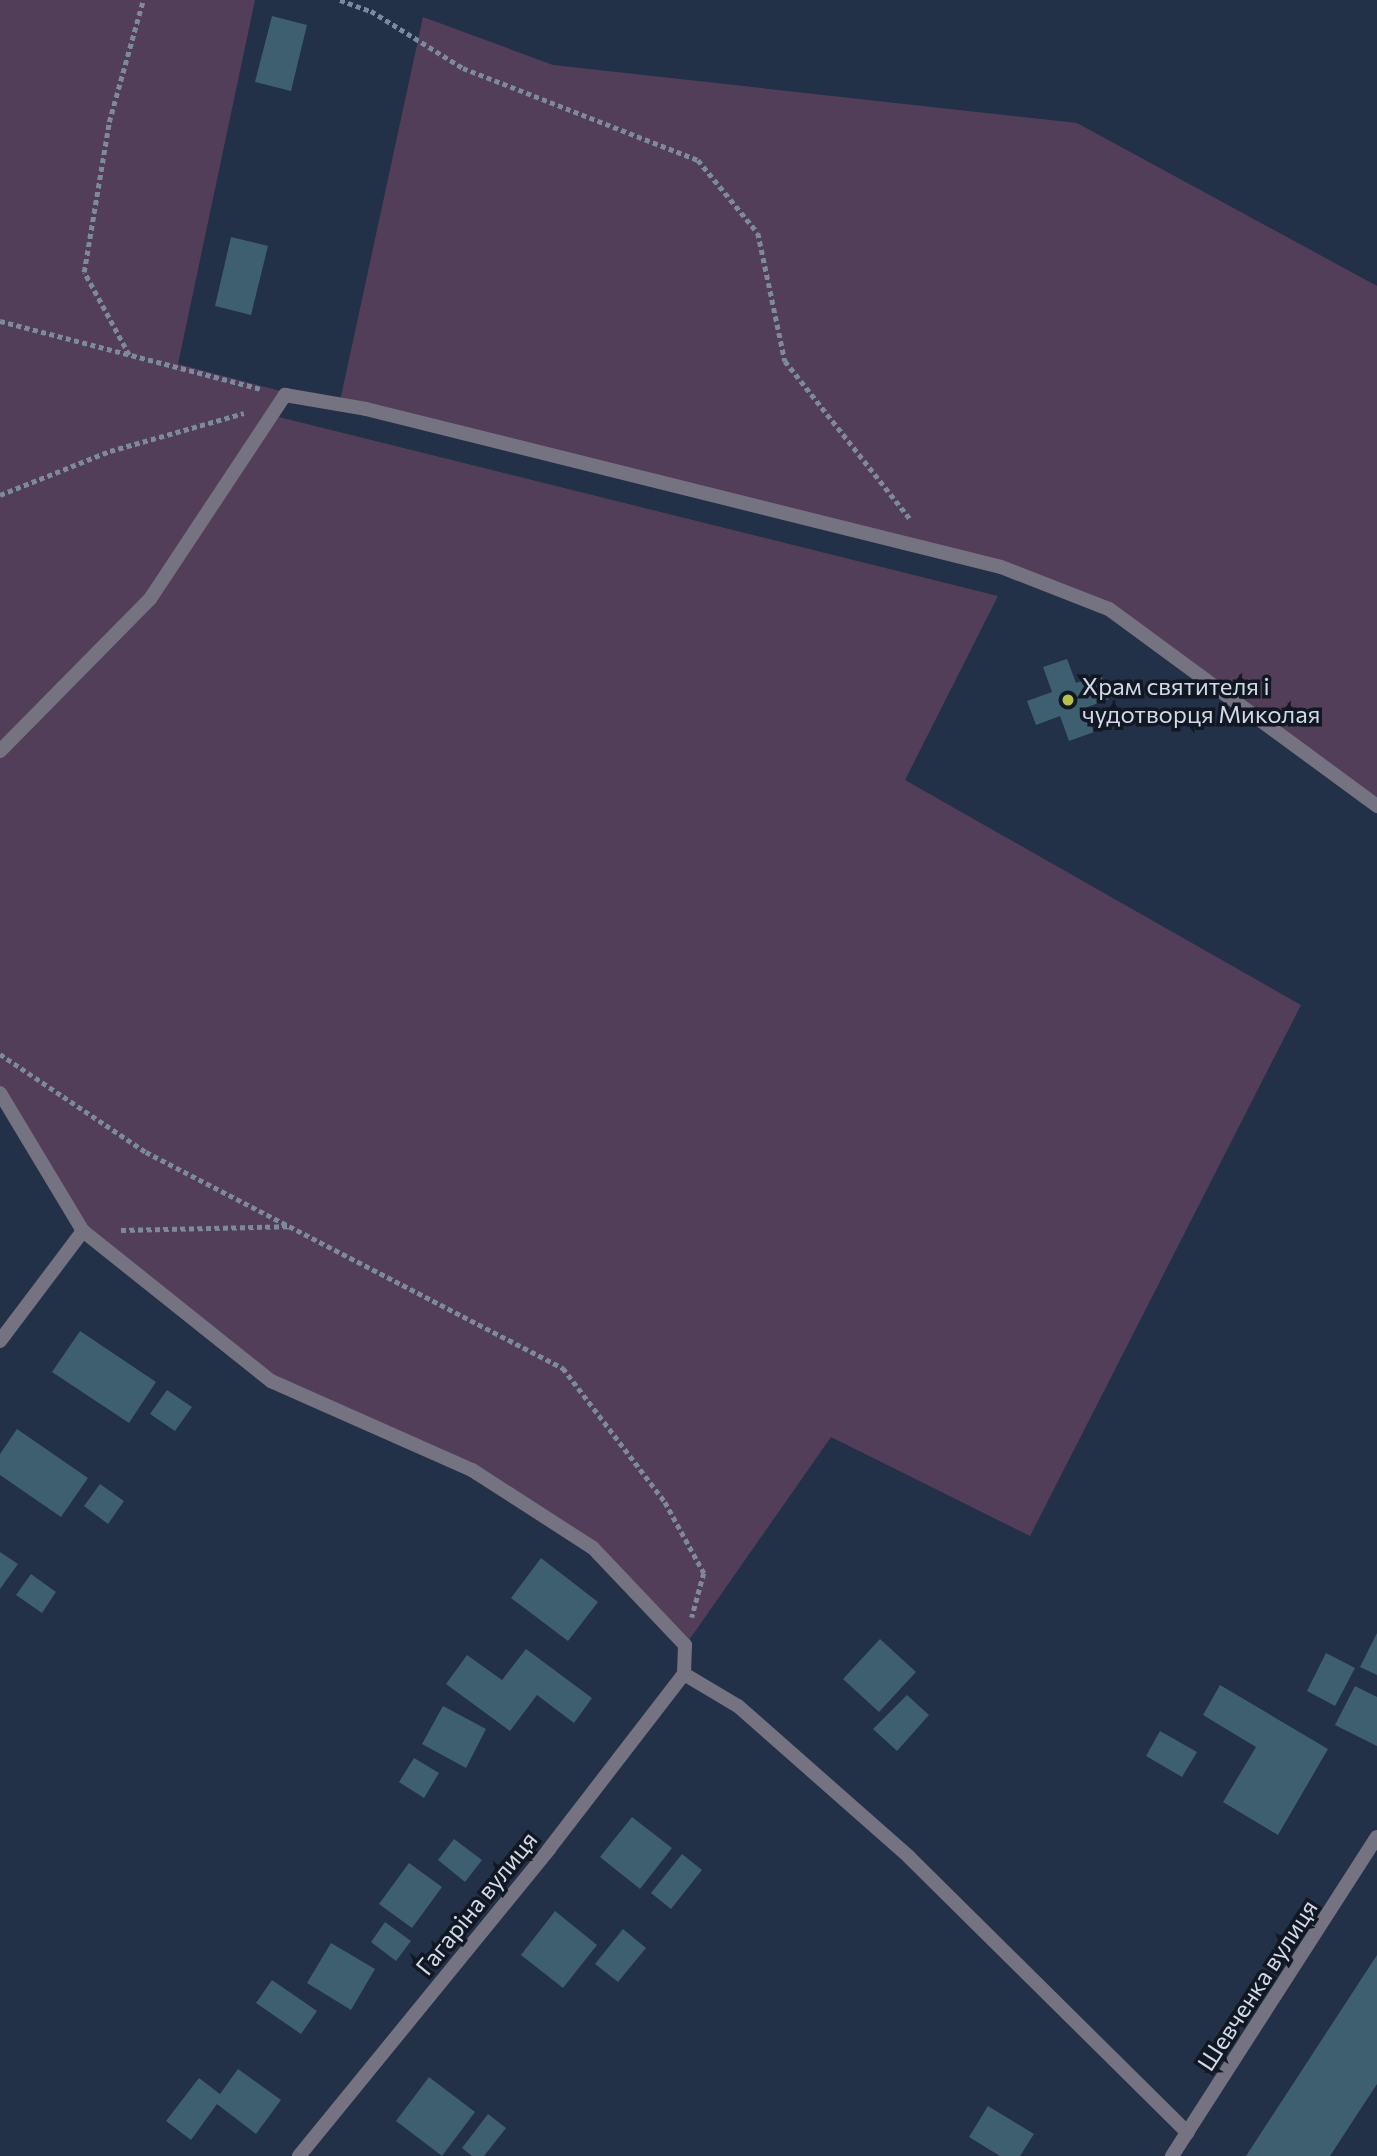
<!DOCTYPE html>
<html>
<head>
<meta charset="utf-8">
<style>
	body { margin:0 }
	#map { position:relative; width:1377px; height:2156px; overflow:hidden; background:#223048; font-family:Commissioner,sans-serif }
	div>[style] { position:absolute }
	.green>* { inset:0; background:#533e59 }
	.building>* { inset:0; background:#3e5f6f }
	.path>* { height:4.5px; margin-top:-2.25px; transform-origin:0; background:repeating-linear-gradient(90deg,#7d899c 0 5px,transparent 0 8.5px) }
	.street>* { height:14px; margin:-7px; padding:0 7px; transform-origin:7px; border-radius:7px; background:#757381 }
	.dots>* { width:19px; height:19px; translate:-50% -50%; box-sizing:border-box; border:4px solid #121823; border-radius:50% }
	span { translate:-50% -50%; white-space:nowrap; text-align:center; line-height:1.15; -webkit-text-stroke:7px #121823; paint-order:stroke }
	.poi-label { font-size:24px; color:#d0d9e8 }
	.left { translate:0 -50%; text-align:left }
	.street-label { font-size:24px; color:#d0d9e8 }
</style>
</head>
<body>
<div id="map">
	<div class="green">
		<i style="clip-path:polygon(0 0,255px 0,178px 364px,284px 392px,147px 598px,0 746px)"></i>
		<i style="clip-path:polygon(423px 17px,553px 65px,1077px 123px,1377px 286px,1377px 803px,1111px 607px,1001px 565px,340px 401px)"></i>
		<i style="clip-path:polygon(275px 416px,998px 596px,905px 780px,1301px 1005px,1030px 1536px,831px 1437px,687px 1643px,595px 1546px,473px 1468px,272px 1379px,85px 1229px,0 1088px,0 755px,152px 601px)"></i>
	</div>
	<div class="building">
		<i style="clip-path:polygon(272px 16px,307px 25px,291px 91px,255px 82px)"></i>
		<i style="clip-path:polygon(231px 237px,268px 246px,251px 315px,215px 306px)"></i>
		<i style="clip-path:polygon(1067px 659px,1076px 683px,1101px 674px,1109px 699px,1085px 708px,1094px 732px,1069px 741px,1060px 716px,1036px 725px,1027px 701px,1052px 692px,1043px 667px)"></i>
		<i style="clip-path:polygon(80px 1331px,156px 1382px,129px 1423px,52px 1372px)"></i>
		<i style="clip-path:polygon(167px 1390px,192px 1407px,175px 1431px,150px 1414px)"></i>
		<i style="clip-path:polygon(17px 1429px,88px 1478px,61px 1517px,0 1475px,0 1454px)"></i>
		<i style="clip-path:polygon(100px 1484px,124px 1501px,108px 1524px,84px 1506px)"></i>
		<i style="clip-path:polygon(0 1552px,18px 1564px,0 1589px)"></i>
		<i style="clip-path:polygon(541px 1558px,598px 1602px,568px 1641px,511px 1598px)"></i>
		<i style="clip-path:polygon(31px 1574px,56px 1592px,42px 1613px,16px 1595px)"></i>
		<i style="clip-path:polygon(1377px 1633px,1377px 1675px,1360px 1667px)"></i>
		<i style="clip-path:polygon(880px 1639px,916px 1672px,879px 1712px,843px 1679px)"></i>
		<i style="clip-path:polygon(526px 1649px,592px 1698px,574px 1723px,537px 1695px,510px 1731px,446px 1684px,467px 1655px,502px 1680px)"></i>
		<i style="clip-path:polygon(1326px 1653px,1355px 1668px,1335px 1706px,1307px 1691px)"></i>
		<i style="clip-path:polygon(1220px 1685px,1328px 1749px,1278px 1835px,1223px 1802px,1256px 1747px,1203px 1715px)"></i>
		<i style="clip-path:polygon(1355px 1686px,1377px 1697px,1377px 1746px,1335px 1725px)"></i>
		<i style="clip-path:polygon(907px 1695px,929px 1715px,897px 1751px,873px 1729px)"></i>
		<i style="clip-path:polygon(443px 1706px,486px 1729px,466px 1768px,422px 1744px)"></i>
		<i style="clip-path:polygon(1160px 1731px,1197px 1752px,1182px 1777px,1146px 1756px)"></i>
		<i style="clip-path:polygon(414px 1758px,439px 1773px,424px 1798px,399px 1782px)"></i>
		<i style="clip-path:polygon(632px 1817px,672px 1848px,640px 1889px,600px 1857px)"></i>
		<i style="clip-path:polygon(454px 1839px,482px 1860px,465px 1882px,438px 1860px)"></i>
		<i style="clip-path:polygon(682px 1854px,702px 1870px,671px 1909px,651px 1893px)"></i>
		<i style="clip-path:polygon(409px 1863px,442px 1887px,412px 1928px,379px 1904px)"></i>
		<i style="clip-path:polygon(555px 1911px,597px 1945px,563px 1988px,521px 1955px)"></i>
		<i style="clip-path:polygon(385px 1922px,411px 1941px,396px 1961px,371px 1942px)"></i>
		<i style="clip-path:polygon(623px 1929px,646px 1948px,618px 1982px,595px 1964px)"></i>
		<i style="clip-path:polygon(331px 1943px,375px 1969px,351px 2010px,307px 1983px)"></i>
		<i style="clip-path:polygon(1377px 1955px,1377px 2084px,1330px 2156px,1246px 2156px)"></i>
		<i style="clip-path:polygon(272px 1980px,317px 2011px,301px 2034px,256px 2003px)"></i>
		<i style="clip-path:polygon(238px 2069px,281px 2100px,256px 2134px,217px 2104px,191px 2140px,166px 2121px,199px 2078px,220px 2094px)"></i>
		<i style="clip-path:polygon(429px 2077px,475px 2112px,442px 2156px,396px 2121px)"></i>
		<i style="clip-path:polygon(988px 2106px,1034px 2134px,1020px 2156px,1000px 2156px,969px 2137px)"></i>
		<i style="clip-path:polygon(488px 2114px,506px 2128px,484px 2156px,472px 2156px,462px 2148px)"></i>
	</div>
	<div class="path">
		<i style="left:340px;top:0;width:33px;rotate:20deg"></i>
		<i style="left:371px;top:11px;width:108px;rotate:31.8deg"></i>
		<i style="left:463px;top:68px;width:252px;rotate:21.4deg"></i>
		<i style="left:698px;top:160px;width:94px;rotate:50.6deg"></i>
		<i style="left:758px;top:233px;width:131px;rotate:78.1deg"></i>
		<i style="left:785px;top:361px;width:203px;rotate:51.6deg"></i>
		<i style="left:0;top:321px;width:270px;rotate:14.6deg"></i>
		<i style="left:129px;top:355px;width:94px;rotate:-118.5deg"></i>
		<i style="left:84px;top:272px;width:152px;rotate:-80.5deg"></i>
		<i style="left:109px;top:122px;width:127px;rotate:-74.4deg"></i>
		<i style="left:0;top:495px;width:118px;rotate:-21.8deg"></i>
		<i style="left:110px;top:451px;width:139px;rotate:-15.8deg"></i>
		<i style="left:0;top:1054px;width:176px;rotate:33.9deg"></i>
		<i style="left:146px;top:1152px;width:470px;rotate:27.4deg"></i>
		<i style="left:563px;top:1368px;width:168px;rotate:52.7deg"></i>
		<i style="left:665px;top:1502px;width:81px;rotate:61.2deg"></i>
		<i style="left:704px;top:1573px;width:46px;rotate:105.3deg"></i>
		<i style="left:121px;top:1230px;width:170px;rotate:-1.3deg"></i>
	</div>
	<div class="street">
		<i style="left:0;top:751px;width:214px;rotate:-45.4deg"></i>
		<i style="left:150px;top:599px;width:245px;rotate:-56.5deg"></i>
		<i style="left:285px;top:395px;width:82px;rotate:9.8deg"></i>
		<i style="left:366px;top:409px;width:654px;rotate:13.97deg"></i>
		<i style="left:1001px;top:567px;width:116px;rotate:21.3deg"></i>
		<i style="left:1109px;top:609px;width:333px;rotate:36.3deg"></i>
		<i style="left:0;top:1093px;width:161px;rotate:59deg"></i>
		<i style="left:83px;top:1231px;width:241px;rotate:38.6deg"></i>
		<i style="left:271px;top:1381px;width:220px;rotate:23.9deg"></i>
		<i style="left:472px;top:1470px;width:144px;rotate:32.8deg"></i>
		<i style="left:593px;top:1548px;width:134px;rotate:46.5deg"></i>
		<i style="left:685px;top:1645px;width:29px;rotate:92deg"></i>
		<i style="left:0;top:1341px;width:138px;rotate:-53deg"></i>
		<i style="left:684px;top:1674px;width:63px;rotate:30.7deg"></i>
		<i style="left:738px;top:1706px;width:228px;rotate:41.4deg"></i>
		<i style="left:909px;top:1857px;width:392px;rotate:44.7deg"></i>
		<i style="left:299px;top:2156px;width:396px;rotate:-50.8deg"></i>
		<i style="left:549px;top:1849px;width:221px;rotate:-52.4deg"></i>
		<i style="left:1172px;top:2156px;width:379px;rotate:-57.3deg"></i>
	</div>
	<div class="dots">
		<i style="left:1068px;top:700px;background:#b5c249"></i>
	</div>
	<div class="poi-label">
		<span class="left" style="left:1082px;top:700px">Храм святителя і<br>чудотворця Миколая</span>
	</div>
	<div class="street-label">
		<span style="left:476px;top:1903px;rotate:-51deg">Гагаріна вулиця</span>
		<span style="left:1257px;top:1985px;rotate:-57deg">Шевченка вулиця</span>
	</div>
</div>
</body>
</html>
